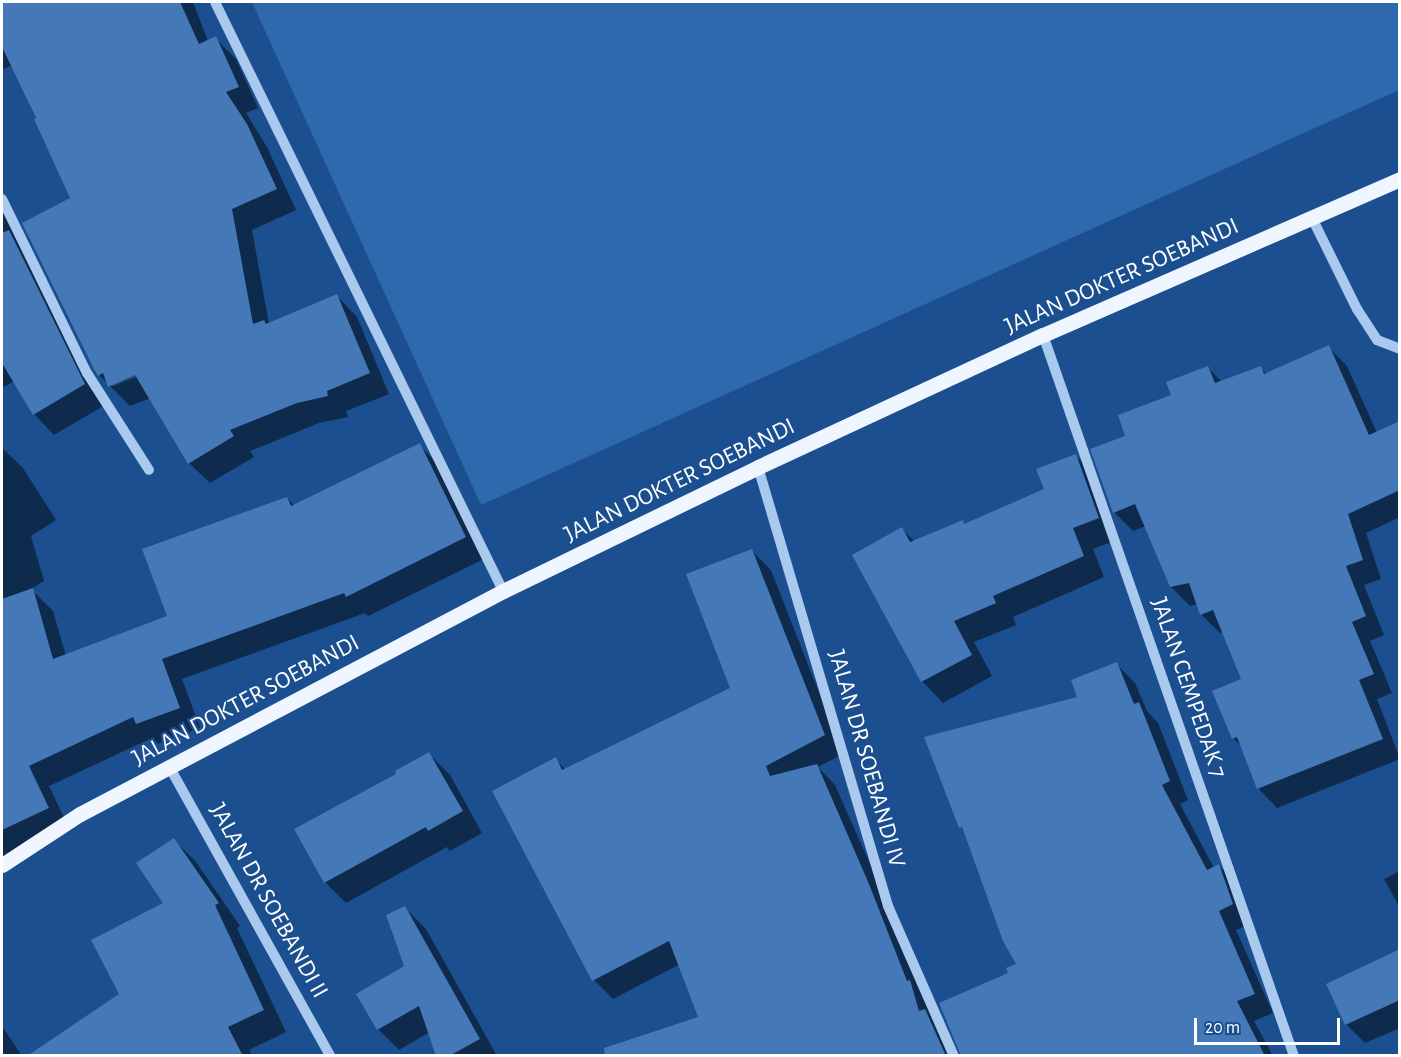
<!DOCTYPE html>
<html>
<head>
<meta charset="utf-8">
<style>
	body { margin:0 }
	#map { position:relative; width:1401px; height:1057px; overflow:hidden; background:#1b4f8f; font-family:"Alegreya Sans",sans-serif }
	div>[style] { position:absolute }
	.green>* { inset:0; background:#2e69ad }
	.shadow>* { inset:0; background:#0007 }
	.building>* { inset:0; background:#4478b7 }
	.minor>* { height:10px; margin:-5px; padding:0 5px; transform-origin:5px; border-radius:5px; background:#a9c9ee }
	.major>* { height:15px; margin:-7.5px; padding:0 7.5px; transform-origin:7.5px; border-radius:7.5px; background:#f0f6ff }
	span { translate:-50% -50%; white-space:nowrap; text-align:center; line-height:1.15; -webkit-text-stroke:4.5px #1b4f8f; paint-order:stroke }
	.street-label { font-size:24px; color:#fff }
	.frame { position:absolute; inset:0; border:3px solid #fff; pointer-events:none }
	.scale { position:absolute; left:1194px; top:1018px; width:146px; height:27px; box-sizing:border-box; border:3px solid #fff; border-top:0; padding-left:8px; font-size:18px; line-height:21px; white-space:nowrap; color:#fff; -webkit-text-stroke:4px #1b4f8f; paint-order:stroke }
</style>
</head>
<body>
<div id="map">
	<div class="green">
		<i style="clip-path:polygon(252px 2px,1399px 2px,1399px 90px,481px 505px)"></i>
	</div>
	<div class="shadow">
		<i style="clip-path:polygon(evenodd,2px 2px,193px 2px,208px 41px,215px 38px,236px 59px,258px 108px,246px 113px,267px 147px,296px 210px,252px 230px,269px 324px,337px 296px,357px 317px,389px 394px,346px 411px,348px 417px,319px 423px,250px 451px,254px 457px,210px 483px,189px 463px,151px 398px,130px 406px,99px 375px,72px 199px,12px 65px,2px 70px,2px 2px,142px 371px,143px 374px,113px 386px,111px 384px,142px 371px)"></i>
		<i style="clip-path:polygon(2px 201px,105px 405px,54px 435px,34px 414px,14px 381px,2px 388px)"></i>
		<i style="clip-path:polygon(1328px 347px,1347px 366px,1377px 433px,1400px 423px,1400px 517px,1366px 533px,1381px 579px,1364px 585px,1384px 635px,1370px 641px,1392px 693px,1377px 699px,1400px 759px,1277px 808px,1259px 789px,1243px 748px,1233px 738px,1243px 680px,1224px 632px,1220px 633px,1201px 614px,1198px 604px,1190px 606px,1171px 587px,1146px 526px,1133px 531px,1114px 512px,1127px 436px,1208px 368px,1222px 382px,1260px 368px,1267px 374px)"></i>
		<i style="clip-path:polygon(419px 445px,440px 466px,486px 558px,368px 616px,365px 613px,182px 679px,200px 728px,158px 744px,152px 738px,49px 786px,69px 828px,2px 859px,2px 448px,23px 468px,56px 520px,31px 536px,44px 581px,31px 589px,53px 611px,66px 656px,169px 617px,287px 498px,295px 506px)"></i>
		<i style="clip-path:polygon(1076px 456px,1097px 477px,1119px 539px,1093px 549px,1104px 577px,1013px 617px,1016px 625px,974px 642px,992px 676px,943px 703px,922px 681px,854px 556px,902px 529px,914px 541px,962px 522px,965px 525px,1046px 490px)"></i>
		<i style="clip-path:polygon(752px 551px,771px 570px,843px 754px,818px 767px,835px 785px,955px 1056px,640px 1056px,700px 1018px,680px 964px,613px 999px,594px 980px,555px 759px,566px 770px,732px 688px)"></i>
		<i style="clip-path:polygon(1116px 664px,1135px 683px,1147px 711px,1158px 723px,1188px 800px,1180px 804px,1214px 868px,1219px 866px,1238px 885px,1251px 924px,1236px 930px,1273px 1013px,1254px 1021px,1273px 1056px,962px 1056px,1018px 964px,926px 738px,1079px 698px)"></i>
		<i style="clip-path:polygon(429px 754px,450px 775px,482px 833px,450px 851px,447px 847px,346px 903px,325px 882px,296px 829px,398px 774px)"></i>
		<i style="clip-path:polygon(174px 840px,196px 862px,240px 926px,237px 928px,286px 1032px,249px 1050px,252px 1056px,30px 1056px,121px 994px,166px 904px)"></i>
		<i style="clip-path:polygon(1400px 871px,1400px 908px,1384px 879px)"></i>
		<i style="clip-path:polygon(405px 908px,426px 929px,497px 1056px,438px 1056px,428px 1033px,399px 1050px,378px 1029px,406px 967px)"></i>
		<i style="clip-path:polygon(1400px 951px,1400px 1028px,1365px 1043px,1346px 1024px)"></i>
		<i style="clip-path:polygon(2px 1026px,22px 1056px,2px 1056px)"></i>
	</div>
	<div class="building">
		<i style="clip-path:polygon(2px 2px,180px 2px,199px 44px,216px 36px,239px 87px,226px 92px,247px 124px,277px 189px,232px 209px,253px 324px,264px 320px,266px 324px,337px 294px,370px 373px,327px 391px,328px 396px,297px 403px,230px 430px,234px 436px,188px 464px,135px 375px,108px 387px,103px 373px,98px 376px,94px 369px,22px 223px,70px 198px,34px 119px,36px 118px,2px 47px)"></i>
		<i style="clip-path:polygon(9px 230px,85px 384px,33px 415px,2px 363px,2px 233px)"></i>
		<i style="clip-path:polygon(1329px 345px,1369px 435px,1400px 421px,1400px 490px,1348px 514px,1363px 560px,1346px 566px,1366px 616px,1352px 622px,1374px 674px,1359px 680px,1383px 739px,1257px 789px,1237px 737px,1232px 739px,1212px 691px,1241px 679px,1213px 610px,1200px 615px,1189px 583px,1170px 587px,1135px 504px,1113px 513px,1090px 449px,1125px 436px,1118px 415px,1171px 395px,1166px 382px,1208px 366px,1215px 383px,1261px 366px,1264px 374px)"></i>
		<i style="clip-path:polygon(420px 443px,466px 537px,346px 597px,344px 593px,162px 659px,180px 708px,136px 724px,133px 717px,29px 766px,49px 808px,2px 830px,2px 599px,33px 588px,53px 659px,167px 616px,142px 549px,287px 497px,291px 506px)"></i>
		<i style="clip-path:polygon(1076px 454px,1099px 518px,1073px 528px,1084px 556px,993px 596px,996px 603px,954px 621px,972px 655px,921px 682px,852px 555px,902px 527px,910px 542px,963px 520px,964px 524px,1044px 489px,1036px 469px)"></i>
		<i style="clip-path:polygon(752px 549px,825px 735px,766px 766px,770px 776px,817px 764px,869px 884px,907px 981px,910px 980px,919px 1011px,925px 1009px,946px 1056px,605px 1056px,604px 1048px,698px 1017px,669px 941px,592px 981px,492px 791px,556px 757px,562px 770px,730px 688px,686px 574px)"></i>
		<i style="clip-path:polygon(1117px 662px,1134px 704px,1139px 702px,1170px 781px,1162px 785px,1207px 870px,1219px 864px,1233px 904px,1219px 911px,1255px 994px,1237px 1001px,1265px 1056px,961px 1056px,939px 1003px,1008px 973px,1006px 968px,1016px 964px,1003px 941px,962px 827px,959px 828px,924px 737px,1077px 697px,1071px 680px)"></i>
		<i style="clip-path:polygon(429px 752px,463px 811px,428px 831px,426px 827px,324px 883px,294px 829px,396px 774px,395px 771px)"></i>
		<i style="clip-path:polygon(174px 838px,219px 903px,215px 905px,264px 1010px,228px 1027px,243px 1056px,27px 1056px,119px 994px,91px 940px,163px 903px,136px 863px)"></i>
		<i style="clip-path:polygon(405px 906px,480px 1039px,449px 1056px,436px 1056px,419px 1006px,377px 1030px,356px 994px,404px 966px,386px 915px)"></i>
		<i style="clip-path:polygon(1400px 949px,1400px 1000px,1345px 1025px,1326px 984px)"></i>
	</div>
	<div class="minor">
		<i style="left:215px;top:2px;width:656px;rotate:63.94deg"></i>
		<i style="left:2px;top:199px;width:194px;rotate:64deg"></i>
		<i style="left:87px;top:373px;width:115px;rotate:57.4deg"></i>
		<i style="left:1312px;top:218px;width:102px;rotate:63.7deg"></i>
		<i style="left:1357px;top:309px;width:37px;rotate:57deg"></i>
		<i style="left:1377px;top:340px;width:25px;rotate:21deg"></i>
		<i style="left:1043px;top:335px;width:763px;rotate:70.81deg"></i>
		<i style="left:758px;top:467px;width:458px;rotate:73.5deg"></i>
		<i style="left:888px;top:906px;width:164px;rotate:66.3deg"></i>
		<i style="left:170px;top:768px;width:329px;rotate:60.9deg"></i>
	</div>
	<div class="major">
		<i style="left:2px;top:865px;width:93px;rotate:-33.2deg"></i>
		<i style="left:80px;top:814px;width:478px;rotate:-27.8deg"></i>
		<i style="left:503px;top:591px;width:284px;rotate:-25.9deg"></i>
		<i style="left:758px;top:467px;width:314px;rotate:-24.9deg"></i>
		<i style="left:1043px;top:335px;width:390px;rotate:-23.6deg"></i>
	</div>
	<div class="street-label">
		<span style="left:1122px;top:277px;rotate:-24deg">JALAN DOKTER SOEBANDI</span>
		<span style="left:680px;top:481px;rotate:-26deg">JALAN DOKTER SOEBANDI</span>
		<span style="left:1188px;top:688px;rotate:71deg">JALAN CEMPEDAK 7</span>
		<span style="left:246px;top:701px;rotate:-28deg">JALAN DOKTER SOEBANDI</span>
		<span style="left:866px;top:759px;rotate:74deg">JALAN DR SOEBANDI IV</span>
		<span style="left:268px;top:901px;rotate:61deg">JALAN DR SOEBANDI II</span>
	</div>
	<div class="frame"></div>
	<div class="scale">20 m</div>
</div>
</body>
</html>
